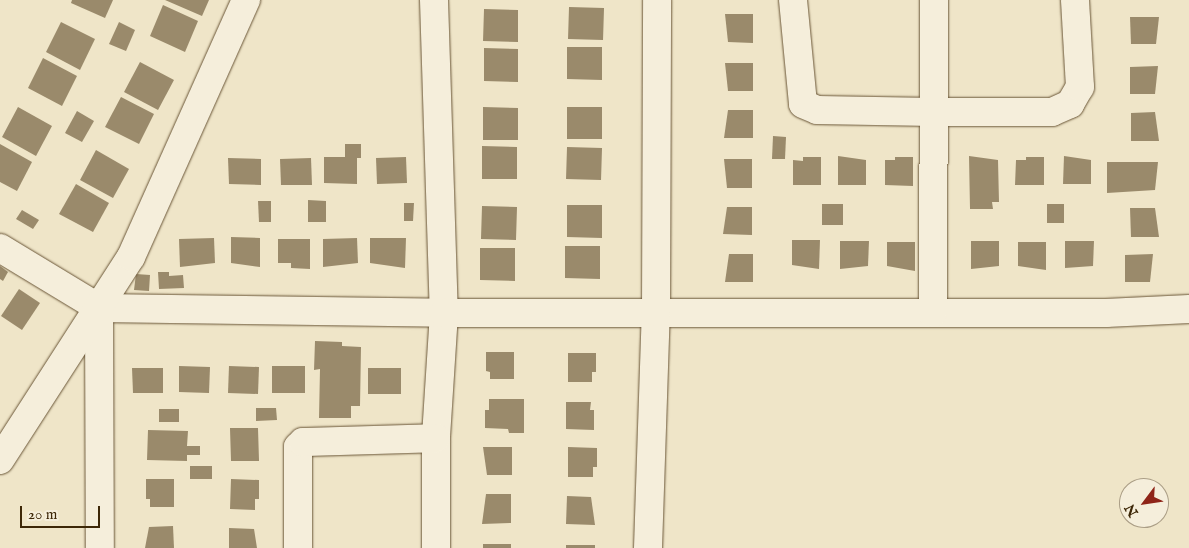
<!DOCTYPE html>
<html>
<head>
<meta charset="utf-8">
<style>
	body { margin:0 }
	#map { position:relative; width:1189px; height:548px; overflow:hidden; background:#efe5c8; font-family:"IM FELL English",serif }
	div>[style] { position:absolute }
	.building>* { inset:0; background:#9a8a6b }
	.roads { filter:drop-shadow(0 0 1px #6a5637) drop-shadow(0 0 1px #6a5637) }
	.minor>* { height:28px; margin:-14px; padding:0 14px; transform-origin:14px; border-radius:14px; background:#f5eedb }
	span { translate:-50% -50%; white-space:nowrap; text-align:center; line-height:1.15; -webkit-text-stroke:4px #f5eedb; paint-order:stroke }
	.north { position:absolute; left:1119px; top:478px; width:50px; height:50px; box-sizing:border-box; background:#f5eedb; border:1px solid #ab9e86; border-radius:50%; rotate:239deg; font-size:14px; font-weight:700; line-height:20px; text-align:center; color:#3d2707 }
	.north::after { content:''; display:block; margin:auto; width:18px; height:22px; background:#8f2418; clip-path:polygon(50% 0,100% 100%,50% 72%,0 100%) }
	.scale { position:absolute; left:20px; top:506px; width:80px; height:22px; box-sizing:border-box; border:2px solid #3d2707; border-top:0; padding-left:6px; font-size:15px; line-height:18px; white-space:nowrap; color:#3d2707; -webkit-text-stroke:4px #f5eedb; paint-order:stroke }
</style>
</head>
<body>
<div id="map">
	<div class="building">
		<i style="clip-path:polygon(72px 0,113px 0,105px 18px,71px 3px)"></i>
		<i style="clip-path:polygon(165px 0,209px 0,202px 16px)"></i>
		<i style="clip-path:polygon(163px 5px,198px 21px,185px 52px,150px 36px)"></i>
		<i style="clip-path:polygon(569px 7px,604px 8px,603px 40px,568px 39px)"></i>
		<i style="clip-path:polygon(484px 9px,518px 10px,518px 42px,483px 41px)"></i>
		<i style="clip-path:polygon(725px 14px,753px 14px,753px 43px,728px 42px)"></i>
		<i style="clip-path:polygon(1130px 17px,1159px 17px,1156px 44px,1131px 44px)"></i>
		<i style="clip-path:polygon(61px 22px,95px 39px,80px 70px,46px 52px)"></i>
		<i style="clip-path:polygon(119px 22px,135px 30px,126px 51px,109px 44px)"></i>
		<i style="clip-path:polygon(567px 47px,602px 47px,602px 80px,567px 79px)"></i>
		<i style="clip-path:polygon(484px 48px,518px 49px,518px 82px,484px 81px)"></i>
		<i style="clip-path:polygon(43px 58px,77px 76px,62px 106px,28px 88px)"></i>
		<i style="clip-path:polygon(140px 62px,174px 80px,158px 110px,124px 92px)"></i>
		<i style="clip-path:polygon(725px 63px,753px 63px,753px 91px,728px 91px)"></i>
		<i style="clip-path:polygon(1158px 66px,1155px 94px,1130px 94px,1130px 67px)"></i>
		<i style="clip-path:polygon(121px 97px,154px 114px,139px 144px,105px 127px)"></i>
		<i style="clip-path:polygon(18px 107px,52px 126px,36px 156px,2px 137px)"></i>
		<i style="clip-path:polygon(483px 107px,518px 108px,518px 140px,483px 140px)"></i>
		<i style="clip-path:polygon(567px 107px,602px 107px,602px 139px,567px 139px)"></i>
		<i style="clip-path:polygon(728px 110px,753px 110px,753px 138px,724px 138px)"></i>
		<i style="clip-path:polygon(77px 111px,94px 121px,82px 142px,65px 133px)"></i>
		<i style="clip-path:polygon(1155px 112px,1159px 141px,1131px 141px,1131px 113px)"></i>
		<i style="clip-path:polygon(773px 136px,786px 137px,785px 159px,772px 159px)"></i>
		<i style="clip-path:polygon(0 144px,32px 162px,17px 191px,0 182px)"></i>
		<i style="clip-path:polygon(345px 144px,361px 144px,361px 158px,357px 158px,357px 184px,324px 183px,324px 157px,345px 157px)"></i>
		<i style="clip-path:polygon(482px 146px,517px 147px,517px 179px,482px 179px)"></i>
		<i style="clip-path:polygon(567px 147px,602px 148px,601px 180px,566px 179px)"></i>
		<i style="clip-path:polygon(96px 150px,129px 169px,113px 198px,80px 180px)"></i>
		<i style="clip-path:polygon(838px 156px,866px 160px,866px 185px,838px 185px)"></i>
		<i style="clip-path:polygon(969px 156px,998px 160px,999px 202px,992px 202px,993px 209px,970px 209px)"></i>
		<i style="clip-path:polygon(1064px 156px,1091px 160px,1091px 184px,1063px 184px)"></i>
		<i style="clip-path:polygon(406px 157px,407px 183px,377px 184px,376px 158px)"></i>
		<i style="clip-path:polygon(803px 157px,821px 157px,821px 185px,793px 185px,793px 160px,803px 161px)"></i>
		<i style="clip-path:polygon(895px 157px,913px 157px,913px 186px,885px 185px,885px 160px,895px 160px)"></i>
		<i style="clip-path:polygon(1026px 157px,1044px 157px,1044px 185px,1015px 185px,1016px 160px,1026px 160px)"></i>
		<i style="clip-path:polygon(228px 158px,261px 159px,261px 185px,229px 184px)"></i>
		<i style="clip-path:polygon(311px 158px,312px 185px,281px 185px,280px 159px)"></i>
		<i style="clip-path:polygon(724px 159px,752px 159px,752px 188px,727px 188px)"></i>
		<i style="clip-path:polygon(1107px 162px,1158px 162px,1155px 190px,1107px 193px)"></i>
		<i style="clip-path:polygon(76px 184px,109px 203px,93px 232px,59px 214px)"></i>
		<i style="clip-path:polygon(308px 200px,326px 201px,326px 222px,308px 222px)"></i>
		<i style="clip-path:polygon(258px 201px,271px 201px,271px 222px,259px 222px)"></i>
		<i style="clip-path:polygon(404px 203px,414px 203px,413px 221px,404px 221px)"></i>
		<i style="clip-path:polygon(822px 204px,843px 204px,843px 225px,822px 225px)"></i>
		<i style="clip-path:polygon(1047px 204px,1064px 204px,1064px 223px,1047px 223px)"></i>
		<i style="clip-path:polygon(567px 205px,602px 205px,602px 238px,567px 237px)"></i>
		<i style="clip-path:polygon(482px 206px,517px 207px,516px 240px,481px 239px)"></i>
		<i style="clip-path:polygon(727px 207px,752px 207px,752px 235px,723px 234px)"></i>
		<i style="clip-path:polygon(1130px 208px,1155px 208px,1159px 237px,1131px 237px)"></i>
		<i style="clip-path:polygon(22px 210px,39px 220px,33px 229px,16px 219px)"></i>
		<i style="clip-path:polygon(231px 237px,260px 238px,260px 267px,231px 263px)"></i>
		<i style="clip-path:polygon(214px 238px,215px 263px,180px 267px,179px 239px)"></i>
		<i style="clip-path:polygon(357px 238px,358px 263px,323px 267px,323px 239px)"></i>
		<i style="clip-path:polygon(370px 238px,406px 238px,405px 268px,370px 263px)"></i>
		<i style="clip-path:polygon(278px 239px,310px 239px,310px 269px,291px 268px,291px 263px,278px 263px)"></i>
		<i style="clip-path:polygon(792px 240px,820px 240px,819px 269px,792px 265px)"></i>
		<i style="clip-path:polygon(840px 241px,869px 241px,868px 266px,840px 269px)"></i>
		<i style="clip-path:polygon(971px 241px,999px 241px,999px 266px,971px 269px)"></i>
		<i style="clip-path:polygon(1065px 241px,1094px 241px,1093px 266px,1065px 268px)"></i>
		<i style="clip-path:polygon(887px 242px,915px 242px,915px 271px,887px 266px)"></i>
		<i style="clip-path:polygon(1018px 242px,1046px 242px,1046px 270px,1018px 266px)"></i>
		<i style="clip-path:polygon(565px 246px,600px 246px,600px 279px,565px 278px)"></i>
		<i style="clip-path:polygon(480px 248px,515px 248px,515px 281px,480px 280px)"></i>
		<i style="clip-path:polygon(729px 254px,753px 254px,753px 282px,725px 282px)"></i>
		<i style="clip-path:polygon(1153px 254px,1150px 282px,1125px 282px,1125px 255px)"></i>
		<i style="clip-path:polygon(0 266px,8px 272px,3px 281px,0 279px)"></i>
		<i style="clip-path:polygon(158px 272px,169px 272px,169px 276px,183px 275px,184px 288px,159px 289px)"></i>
		<i style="clip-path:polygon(136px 274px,150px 275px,149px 291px,134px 290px)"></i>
		<i style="clip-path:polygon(19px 289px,40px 303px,22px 330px,1px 316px)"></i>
		<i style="clip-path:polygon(315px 341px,342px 342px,342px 346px,361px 347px,360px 406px,351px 406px,351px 418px,319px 418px,320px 369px,314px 370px)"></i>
		<i style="clip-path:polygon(486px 352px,514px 352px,514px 379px,490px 379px,490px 372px,486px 371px)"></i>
		<i style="clip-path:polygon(568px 353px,596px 353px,596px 372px,592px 372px,592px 382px,568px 382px)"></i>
		<i style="clip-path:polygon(179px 366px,210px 367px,209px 393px,179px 392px)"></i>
		<i style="clip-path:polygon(229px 366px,259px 367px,258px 394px,228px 393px)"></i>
		<i style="clip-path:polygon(272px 366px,305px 366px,305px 393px,272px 393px)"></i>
		<i style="clip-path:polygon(132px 368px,163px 368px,163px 393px,133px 393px)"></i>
		<i style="clip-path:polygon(368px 368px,401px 368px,401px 394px,368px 394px)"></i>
		<i style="clip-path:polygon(489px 399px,524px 399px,524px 433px,509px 433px,508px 429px,485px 428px,485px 410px,489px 410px)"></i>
		<i style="clip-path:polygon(566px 402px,591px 402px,590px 410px,594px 410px,594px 430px,566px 429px)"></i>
		<i style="clip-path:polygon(256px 408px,276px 408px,277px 420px,256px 421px)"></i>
		<i style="clip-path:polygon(159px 409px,179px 409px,179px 422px,159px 422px)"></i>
		<i style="clip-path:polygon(230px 428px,258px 428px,259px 461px,231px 461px)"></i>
		<i style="clip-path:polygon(148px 430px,188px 431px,187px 446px,200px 446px,200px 455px,187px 455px,187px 461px,147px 460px)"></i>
		<i style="clip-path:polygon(483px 447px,512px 447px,512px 475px,487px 475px)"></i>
		<i style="clip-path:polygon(568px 447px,597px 448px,597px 467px,593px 467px,593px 477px,568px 477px)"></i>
		<i style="clip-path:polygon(190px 466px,212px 466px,212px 479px,190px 479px)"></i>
		<i style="clip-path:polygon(146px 479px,174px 479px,174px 507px,150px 507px,150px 499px,146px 499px)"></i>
		<i style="clip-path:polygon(231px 479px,259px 480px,259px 499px,255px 499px,255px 510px,230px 509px)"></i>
		<i style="clip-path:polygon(486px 494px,511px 494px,511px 523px,482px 524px)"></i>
		<i style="clip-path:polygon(567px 496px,591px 497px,595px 525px,566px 524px)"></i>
		<i style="clip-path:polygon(173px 526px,174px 548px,145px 548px,149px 527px)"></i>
		<i style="clip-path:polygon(229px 528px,254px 529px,257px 548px,229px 548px)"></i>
		<i style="clip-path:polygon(483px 544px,511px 544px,511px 548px,483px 548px)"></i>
		<i style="clip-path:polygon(566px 545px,595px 545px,595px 548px,566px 548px)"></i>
	</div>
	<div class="roads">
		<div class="minor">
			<i style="left:434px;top:0;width:313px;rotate:88.2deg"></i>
			<i style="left:444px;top:313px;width:125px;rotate:93.7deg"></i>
			<i style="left:436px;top:438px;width:110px;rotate:90deg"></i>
			<i style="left:793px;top:0;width:104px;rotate:84.5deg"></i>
			<i style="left:803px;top:104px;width:15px;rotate:23deg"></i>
			<i style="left:817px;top:110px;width:117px;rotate:1deg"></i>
			<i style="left:934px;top:112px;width:118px"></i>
			<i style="left:1052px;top:112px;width:20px;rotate:-24deg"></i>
			<i style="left:1070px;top:104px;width:20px;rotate:-60deg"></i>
			<i style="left:1080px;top:87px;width:87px;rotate:-93.3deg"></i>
			<i style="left:0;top:248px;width:116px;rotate:31.2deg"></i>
			<i style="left:99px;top:308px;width:345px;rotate:0.8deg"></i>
			<i style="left:444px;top:313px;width:662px"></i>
			<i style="left:1106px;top:313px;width:83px;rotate:-2.8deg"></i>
			<i style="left:99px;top:308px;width:240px;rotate:89.8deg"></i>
			<i style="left:933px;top:313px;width:313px;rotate:-89.8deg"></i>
			<i style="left:0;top:460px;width:242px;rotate:-57.2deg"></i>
			<i style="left:131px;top:257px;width:282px;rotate:-65.9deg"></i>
			<i style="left:298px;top:548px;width:101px;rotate:-90deg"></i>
			<i style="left:298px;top:447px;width:7px;rotate:-45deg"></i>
			<i style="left:303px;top:442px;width:133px;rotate:-1.7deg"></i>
			<i style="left:648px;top:548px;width:236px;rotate:-88.1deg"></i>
			<i style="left:656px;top:312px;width:312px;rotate:-89.8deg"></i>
		</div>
	</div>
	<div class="north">N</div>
	<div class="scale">20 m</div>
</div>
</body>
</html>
